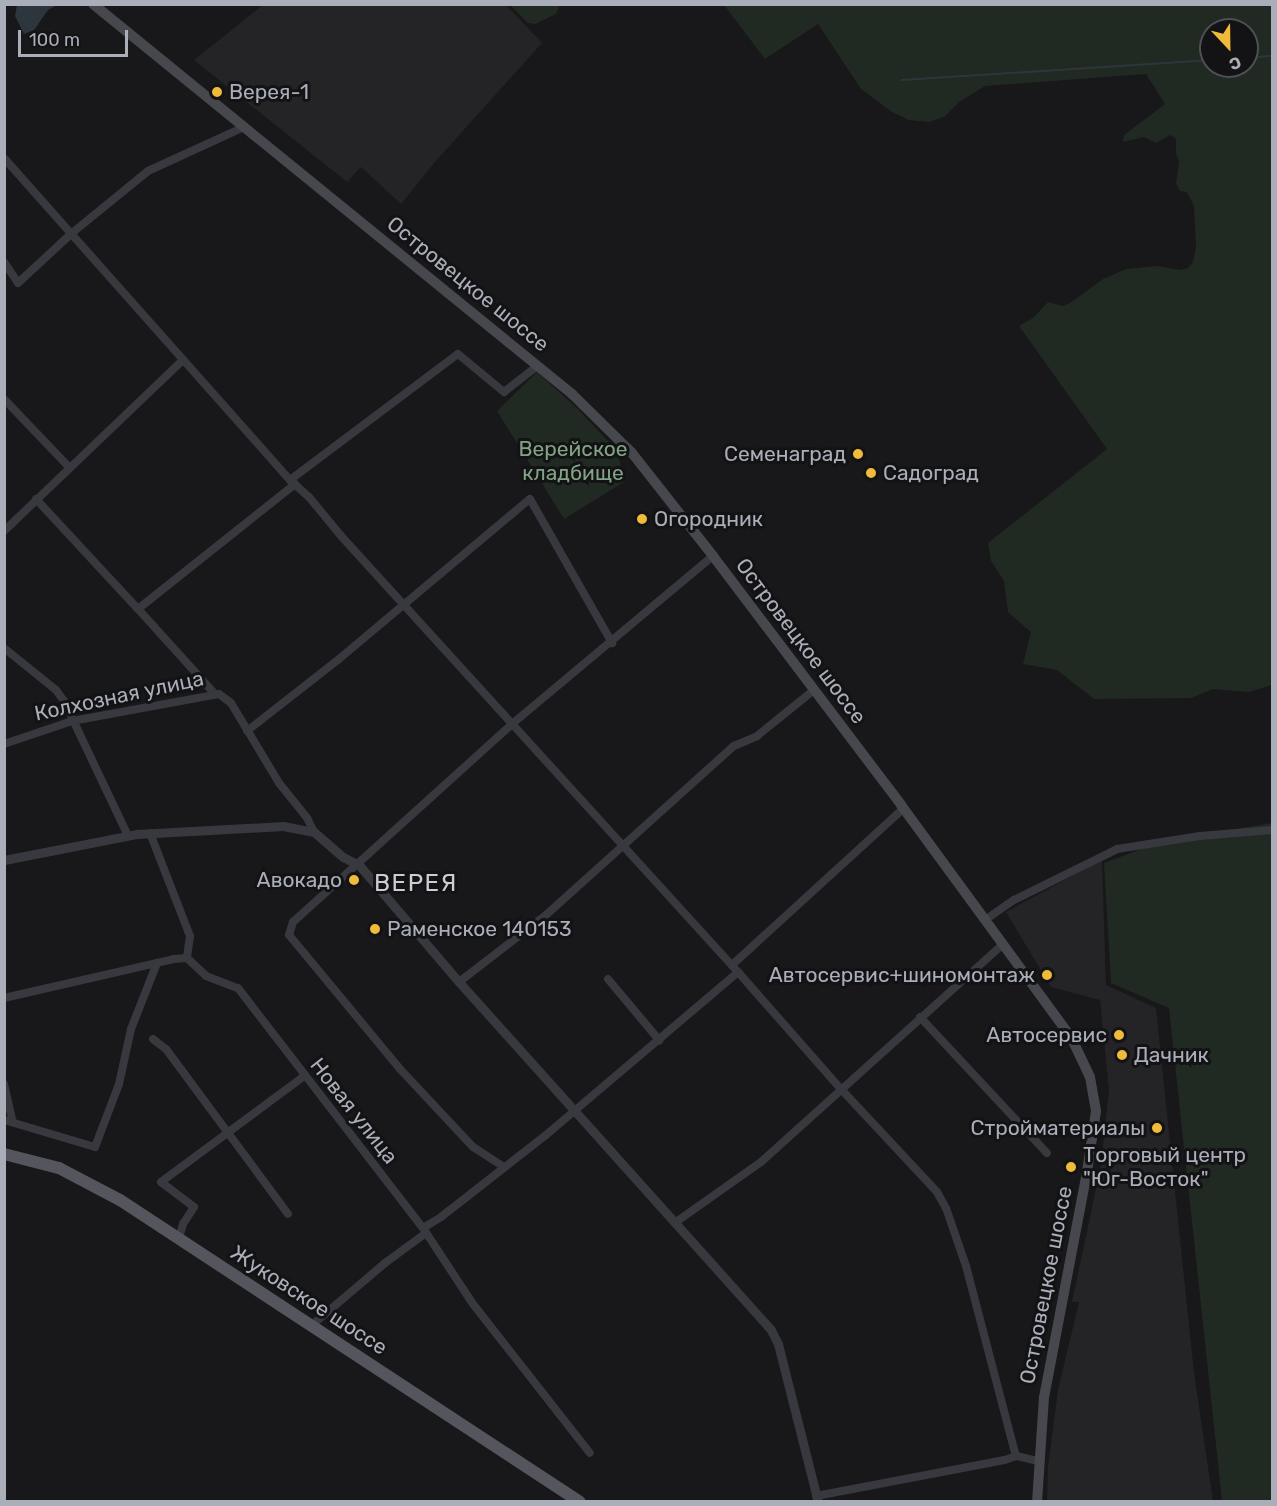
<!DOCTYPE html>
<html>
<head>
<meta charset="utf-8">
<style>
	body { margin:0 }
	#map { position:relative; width:1277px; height:1506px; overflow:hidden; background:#181719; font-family:Rubik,sans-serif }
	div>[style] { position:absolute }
	.built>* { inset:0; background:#242326 }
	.green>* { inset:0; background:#212923 }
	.water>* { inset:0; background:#2e363d }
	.stream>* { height:2px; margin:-1px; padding:0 1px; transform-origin:1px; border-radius:1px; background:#2e363d }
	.minor>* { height:8px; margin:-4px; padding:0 4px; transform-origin:4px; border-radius:4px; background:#38393e }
	.tertiary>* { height:9px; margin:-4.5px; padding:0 4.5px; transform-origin:4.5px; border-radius:4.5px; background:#38393e }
	.secondary>* { height:10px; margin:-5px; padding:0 5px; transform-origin:5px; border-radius:5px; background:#47484e }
	.primary>* { height:12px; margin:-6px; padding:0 6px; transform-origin:6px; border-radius:6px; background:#55565d }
	.dots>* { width:16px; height:16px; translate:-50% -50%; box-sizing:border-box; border:3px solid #131214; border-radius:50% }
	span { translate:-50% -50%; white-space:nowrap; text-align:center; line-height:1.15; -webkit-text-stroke:6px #131214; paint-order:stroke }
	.poi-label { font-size:21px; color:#aaaeb9 }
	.left { translate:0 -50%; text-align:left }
	.right { translate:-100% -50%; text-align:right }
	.street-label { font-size:21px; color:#aaaeb9 }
	.park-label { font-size:21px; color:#81a485 }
	.quarter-label { font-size:24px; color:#cbcdd5; letter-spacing:1.5px }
	.frame { position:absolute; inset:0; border:6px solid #aaaeb9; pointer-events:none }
	.north { position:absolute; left:1199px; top:18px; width:60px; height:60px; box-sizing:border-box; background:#131214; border:2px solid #4f5056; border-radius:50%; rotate:158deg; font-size:16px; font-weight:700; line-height:24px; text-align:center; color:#aaaeb9 }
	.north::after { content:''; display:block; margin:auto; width:21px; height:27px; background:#efbb3a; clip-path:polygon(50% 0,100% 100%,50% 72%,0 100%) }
	.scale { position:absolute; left:18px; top:30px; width:110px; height:27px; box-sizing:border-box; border:3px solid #aaaeb9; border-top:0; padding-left:8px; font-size:18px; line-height:21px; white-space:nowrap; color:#aaaeb9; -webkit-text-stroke:4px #131214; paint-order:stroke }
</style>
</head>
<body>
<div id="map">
	<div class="built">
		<i style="clip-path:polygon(264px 4px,506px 5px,542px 43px,435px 162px,401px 204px,361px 167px,347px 182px,194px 60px)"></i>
		<i style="clip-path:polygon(1102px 860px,1106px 985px,1156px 1008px,1194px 1373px,1213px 1501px,1047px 1501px,1048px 1467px,1058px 1390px,1079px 1302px,1072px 1302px,1101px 1165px,1109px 1090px,1100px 1000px,1051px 987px,1006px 912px)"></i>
	</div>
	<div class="green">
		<i style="clip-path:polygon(560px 5px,556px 14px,535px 24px,528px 23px,510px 5px)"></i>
		<i style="clip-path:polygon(evenodd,724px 5px,1272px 5px,1272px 685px,1249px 692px,1213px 689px,1191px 698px,1094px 699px,1057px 670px,1023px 664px,1031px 632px,1008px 612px,1004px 581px,991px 561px,988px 543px,1107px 449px,1019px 326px,1033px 318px,1048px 302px,1063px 306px,1070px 303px,1103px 279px,1126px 269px,1157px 266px,1180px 270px,1188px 268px,1193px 262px,1196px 247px,1194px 206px,1187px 192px,1180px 191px,1176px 184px,1179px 161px,1176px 154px,1176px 139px,1170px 135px,1156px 143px,1144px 137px,1123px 142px,1124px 135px,1165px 104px,1146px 74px,985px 86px,959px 102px,944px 117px,929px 122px,909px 120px,892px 112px,861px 89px,818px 24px,765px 59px,724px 5px,1211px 30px,1247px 30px,1247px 66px,1211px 66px,1211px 30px)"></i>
		<i style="clip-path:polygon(537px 372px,578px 409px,618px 452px,624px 482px,564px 519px,497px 411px)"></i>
		<i style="clip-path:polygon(1272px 823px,1272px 1501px,1222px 1501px,1169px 1008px,1111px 983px,1104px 863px,1144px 848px,1207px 839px,1230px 830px)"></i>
	</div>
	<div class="water">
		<i style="clip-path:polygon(17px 5px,17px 4px,57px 5px,48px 10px,34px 30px,24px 34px,15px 16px)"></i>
	</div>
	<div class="stream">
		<i style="left:1247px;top:58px;width:25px;rotate:-5deg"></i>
		<i style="left:902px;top:80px;width:310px;rotate:-3.7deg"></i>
	</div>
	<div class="minor">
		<i style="left:4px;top:158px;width:431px;rotate:48.4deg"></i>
		<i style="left:290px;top:480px;width:25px;rotate:42deg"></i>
		<i style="left:309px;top:497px;width:52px;rotate:50.5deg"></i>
		<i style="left:342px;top:537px;width:588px;rotate:47.69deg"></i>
		<i style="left:738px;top:972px;width:154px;rotate:48.7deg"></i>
		<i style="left:840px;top:1088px;width:142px;rotate:47deg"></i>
		<i style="left:937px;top:1192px;width:18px;rotate:61deg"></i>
		<i style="left:946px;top:1208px;width:61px;rotate:71deg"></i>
		<i style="left:966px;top:1266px;width:196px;rotate:75.3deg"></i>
		<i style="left:4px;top:262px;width:25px;rotate:56deg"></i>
		<i style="left:18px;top:283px;width:74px;rotate:-42.8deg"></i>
		<i style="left:72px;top:233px;width:98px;rotate:-39.2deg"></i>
		<i style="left:148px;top:171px;width:106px;rotate:-24.6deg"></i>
		<i style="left:4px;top:399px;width:94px;rotate:46.3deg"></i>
		<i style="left:290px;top:480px;width:210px;rotate:-36.9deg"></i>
		<i style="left:458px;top:354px;width:60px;rotate:39.6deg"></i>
		<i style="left:504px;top:392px;width:42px;rotate:-38.2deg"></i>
		<i style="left:36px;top:499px;width:150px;rotate:47.2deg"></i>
		<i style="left:4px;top:531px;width:248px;rotate:-43.7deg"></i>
		<i style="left:4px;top:648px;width:67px;rotate:38.9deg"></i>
		<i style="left:56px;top:690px;width:14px;rotate:54deg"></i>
		<i style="left:64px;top:701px;width:149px;rotate:64.6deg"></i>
		<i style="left:214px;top:693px;width:113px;rotate:-132.1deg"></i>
		<i style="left:138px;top:609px;width:201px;rotate:-38.5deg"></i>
		<i style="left:247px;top:731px;width:117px;rotate:-38deg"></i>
		<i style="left:339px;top:659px;width:249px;rotate:-40deg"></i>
		<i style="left:530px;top:499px;width:166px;rotate:60.3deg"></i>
		<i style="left:4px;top:744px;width:72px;rotate:-18.7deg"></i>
		<i style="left:72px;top:721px;width:149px;rotate:-10.4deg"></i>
		<i style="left:219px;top:694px;width:15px;rotate:37deg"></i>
		<i style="left:231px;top:703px;width:93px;rotate:59deg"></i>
		<i style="left:279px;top:783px;width:45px;rotate:51.3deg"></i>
		<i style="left:307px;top:818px;width:16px;rotate:63deg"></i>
		<i style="left:150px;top:833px;width:110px;rotate:68.8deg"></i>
		<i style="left:190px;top:936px;width:22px;rotate:98deg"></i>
		<i style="left:985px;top:920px;width:35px;rotate:-35deg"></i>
		<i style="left:1014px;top:900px;width:115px;rotate:-26.3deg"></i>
		<i style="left:1117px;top:849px;width:84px;rotate:-8.9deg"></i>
		<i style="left:1200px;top:836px;width:72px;rotate:-4.8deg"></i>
		<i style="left:732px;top:965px;width:231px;rotate:-42.4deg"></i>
		<i style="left:608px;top:979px;width:80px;rotate:50.1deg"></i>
		<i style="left:459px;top:982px;width:110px;rotate:-37.6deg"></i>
		<i style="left:546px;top:915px;width:253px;rotate:-42deg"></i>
		<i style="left:734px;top:746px;width:25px;rotate:-23deg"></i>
		<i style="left:757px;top:736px;width:73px;rotate:-38.9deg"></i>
		<i style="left:4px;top:998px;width:174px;rotate:-12.9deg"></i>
		<i style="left:174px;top:959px;width:13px;rotate:-4deg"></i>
		<i style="left:187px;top:958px;width:26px;rotate:43deg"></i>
		<i style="left:206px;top:976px;width:34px;rotate:21deg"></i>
		<i style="left:238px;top:988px;width:303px;rotate:52.4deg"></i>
		<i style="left:423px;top:1228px;width:91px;rotate:56.7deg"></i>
		<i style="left:473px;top:1304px;width:189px;rotate:51.9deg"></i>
		<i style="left:920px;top:1017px;width:186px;rotate:47deg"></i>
		<i style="left:153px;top:1039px;width:16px;rotate:38deg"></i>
		<i style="left:166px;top:1049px;width:205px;rotate:53.5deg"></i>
		<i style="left:4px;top:1084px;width:37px;rotate:77deg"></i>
		<i style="left:4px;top:1120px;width:95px;rotate:16.5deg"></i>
		<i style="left:95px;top:1147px;width:67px;rotate:-69.1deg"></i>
		<i style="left:119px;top:1084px;width:56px;rotate:-77.7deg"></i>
		<i style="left:131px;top:1029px;width:71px;rotate:-68.5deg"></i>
		<i style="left:504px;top:1167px;width:37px;rotate:-147deg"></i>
		<i style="left:473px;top:1147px;width:107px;rotate:-133.1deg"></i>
		<i style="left:400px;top:1069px;width:174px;rotate:-129.6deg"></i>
		<i style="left:289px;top:935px;width:14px;rotate:-73deg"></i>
		<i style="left:293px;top:922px;width:295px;rotate:-42.1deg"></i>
		<i style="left:512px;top:724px;width:262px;rotate:-39.9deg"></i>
		<i style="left:676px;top:1222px;width:104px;rotate:-35.2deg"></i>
		<i style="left:761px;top:1162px;width:326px;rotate:-42deg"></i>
		<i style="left:423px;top:1228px;width:21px;rotate:-31deg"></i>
		<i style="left:441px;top:1217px;width:133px;rotate:-38deg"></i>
		<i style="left:546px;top:1135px;width:252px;rotate:-40.3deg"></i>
		<i style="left:179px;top:1238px;width:15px;rotate:-74deg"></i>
		<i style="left:183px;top:1224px;width:20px;rotate:-57deg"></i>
		<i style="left:194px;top:1207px;width:41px;rotate:-142.9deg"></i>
		<i style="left:161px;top:1182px;width:178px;rotate:-36.5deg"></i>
		<i style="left:312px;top:1325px;width:96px;rotate:-40.3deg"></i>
		<i style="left:385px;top:1263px;width:51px;rotate:-36.2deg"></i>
		<i style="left:816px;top:1496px;width:192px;rotate:-10.8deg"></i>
		<i style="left:1005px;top:1460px;width:12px;rotate:-20deg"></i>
		<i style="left:1016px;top:1456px;width:23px;rotate:13deg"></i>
	</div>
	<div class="tertiary">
		<i style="left:4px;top:860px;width:136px;rotate:-11.1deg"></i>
		<i style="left:137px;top:834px;width:146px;rotate:-3.1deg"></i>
		<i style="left:283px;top:826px;width:32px;rotate:11deg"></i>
		<i style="left:314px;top:832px;width:38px;rotate:41deg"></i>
		<i style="left:343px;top:857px;width:18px;rotate:27deg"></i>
		<i style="left:359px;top:865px;width:154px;rotate:49.5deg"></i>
		<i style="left:459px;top:982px;width:467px;rotate:48.1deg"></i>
		<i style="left:771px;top:1330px;width:16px;rotate:63deg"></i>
		<i style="left:778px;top:1344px;width:163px;rotate:75.8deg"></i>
	</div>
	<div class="secondary">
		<i style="left:93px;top:4px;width:618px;rotate:39.15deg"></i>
		<i style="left:572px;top:394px;width:84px;rotate:44.5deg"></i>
		<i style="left:632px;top:453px;width:131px;rotate:51.8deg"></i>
		<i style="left:713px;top:556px;width:312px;rotate:52.9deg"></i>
		<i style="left:901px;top:805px;width:288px;rotate:53.8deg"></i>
		<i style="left:1071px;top:1037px;width:44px;rotate:64.6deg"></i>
		<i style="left:1090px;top:1077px;width:35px;rotate:80deg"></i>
		<i style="left:1096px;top:1111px;width:62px;rotate:98.4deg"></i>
		<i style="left:1087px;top:1172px;width:229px;rotate:100.8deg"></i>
		<i style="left:1044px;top:1397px;width:105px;rotate:93.8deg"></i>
	</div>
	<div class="primary">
		<i style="left:4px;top:1154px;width:57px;rotate:14.3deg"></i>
		<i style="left:59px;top:1168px;width:69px;rotate:27.7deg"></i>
		<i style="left:120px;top:1200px;width:550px;rotate:33.29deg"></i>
	</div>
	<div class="dots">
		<i style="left:217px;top:92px;background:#efbb3a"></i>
		<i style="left:858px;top:454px;background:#efbb3a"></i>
		<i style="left:871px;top:473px;background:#efbb3a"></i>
		<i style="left:642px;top:519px;background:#efbb3a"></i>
		<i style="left:354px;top:880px;background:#efbb3a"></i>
		<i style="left:375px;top:929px;background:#efbb3a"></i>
		<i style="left:1047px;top:975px;background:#efbb3a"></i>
		<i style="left:1119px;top:1035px;background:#efbb3a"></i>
		<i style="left:1122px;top:1055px;background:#efbb3a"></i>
		<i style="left:1157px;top:1128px;background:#efbb3a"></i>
		<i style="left:1071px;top:1167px;background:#efbb3a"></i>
	</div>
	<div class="poi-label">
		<span class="left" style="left:229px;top:92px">Верея-1</span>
		<span class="right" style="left:846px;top:454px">Семенаград</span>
		<span class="left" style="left:883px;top:473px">Садоград</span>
		<span class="left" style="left:654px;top:519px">Огородник</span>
		<span class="right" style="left:342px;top:880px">Авокадо</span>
		<span class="left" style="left:387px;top:929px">Раменское 140153</span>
		<span class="right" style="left:1035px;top:975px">Автосервис+шиномонтаж</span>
		<span class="right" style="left:1107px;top:1035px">Автосервис</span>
		<span class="left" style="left:1134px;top:1055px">Дачник</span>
		<span class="right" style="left:1145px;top:1128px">Стройматериалы</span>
		<span class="left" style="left:1083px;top:1167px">Торговый центр<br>"Юг-Восток"</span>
	</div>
	<div class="street-label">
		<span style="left:468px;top:284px;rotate:39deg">Островецкое шоссе</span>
		<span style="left:801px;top:641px;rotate:53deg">Островецкое шоссе</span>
		<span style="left:119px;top:696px;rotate:-12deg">Колхозная улица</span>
		<span style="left:354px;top:1111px;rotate:52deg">Новая улица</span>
		<span style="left:1046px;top:1285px;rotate:-79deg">Островецкое шоссе</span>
		<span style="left:309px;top:1300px;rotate:33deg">Жуковское шоссе</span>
	</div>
	<div class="park-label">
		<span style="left:573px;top:461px">Верейское<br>кладбище</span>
	</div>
	<div class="quarter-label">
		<span style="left:416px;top:884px">ВЕРЕЯ</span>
	</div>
	<div class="frame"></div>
	<div class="north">С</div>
	<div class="scale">100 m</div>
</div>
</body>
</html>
